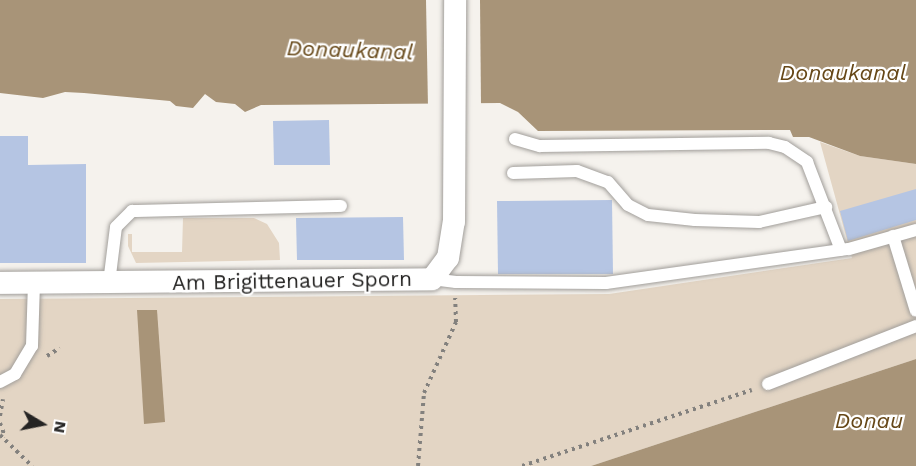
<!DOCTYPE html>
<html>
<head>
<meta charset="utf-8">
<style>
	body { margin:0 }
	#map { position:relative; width:916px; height:466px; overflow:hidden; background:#f5f2ed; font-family:"Work Sans",sans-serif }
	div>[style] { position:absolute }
	.green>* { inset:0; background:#e3d5c4 }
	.water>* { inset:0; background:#a89478 }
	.pier>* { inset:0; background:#f5f2ed }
	.building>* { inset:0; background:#b5c5e3 }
	.path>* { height:4px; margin-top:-2px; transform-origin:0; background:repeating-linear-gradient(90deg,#83817e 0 3px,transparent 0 7.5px) }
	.roads { filter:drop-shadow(0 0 2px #a19e9a) drop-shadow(0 0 2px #a19e9a) }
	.service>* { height:12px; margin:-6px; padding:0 6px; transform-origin:6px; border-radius:6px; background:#fff }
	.minor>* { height:22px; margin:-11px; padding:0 11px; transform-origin:11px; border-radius:11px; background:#fff }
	span { translate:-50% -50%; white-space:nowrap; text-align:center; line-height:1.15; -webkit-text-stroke:4.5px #fff; paint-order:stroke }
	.street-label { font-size:21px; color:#252423 }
	.water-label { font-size:22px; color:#664717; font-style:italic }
	.north { position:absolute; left:12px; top:394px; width:60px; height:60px; -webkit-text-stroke:4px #fff; paint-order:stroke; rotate:100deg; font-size:16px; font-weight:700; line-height:24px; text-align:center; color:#252423 }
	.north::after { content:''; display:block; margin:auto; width:21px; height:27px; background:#252423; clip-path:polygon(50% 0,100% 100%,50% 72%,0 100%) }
</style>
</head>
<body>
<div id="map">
	<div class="green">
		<i style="clip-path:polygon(820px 142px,860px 156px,916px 164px,916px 359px,591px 466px,0 466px,0 299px,609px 294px,852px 258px)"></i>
		<i style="clip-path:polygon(183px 218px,254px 218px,267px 224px,279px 243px,280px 260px,136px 263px,128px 246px,128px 234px,132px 234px,132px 252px,182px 252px)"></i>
	</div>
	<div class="water">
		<i style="clip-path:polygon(0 0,916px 0,916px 164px,860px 156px,809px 137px,793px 137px,790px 130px,538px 131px,518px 112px,500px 103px,261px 105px,245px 112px,235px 104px,216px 102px,205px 94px,193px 108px,176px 106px,170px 101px,84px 93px,65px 92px,43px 98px,0 93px)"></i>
		<i style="clip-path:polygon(137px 310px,157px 310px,165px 422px,144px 424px)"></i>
		<i style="clip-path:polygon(916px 359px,916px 466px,591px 466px)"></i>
	</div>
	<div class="pier">
		<i style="clip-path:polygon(426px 0,480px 0,481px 106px,428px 107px)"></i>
	</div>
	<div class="building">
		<i style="clip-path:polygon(329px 120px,330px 165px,274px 165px,273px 121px)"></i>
		<i style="clip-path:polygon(0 136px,28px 136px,28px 165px,86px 164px,86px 263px,0 263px)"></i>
		<i style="clip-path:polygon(916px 189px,916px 220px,848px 241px,840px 211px)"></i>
		<i style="clip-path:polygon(612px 200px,613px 274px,498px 274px,497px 201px)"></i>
		<i style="clip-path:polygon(403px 217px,404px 260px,297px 260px,296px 218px)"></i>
	</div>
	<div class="path">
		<i style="left:47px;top:356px;width:15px;rotate:-32deg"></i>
		<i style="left:0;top:416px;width:17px;rotate:-80deg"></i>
		<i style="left:0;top:423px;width:15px;rotate:70deg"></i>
		<i style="left:0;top:435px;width:45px;rotate:44.1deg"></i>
		<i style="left:418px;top:466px;width:73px;rotate:-85.3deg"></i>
		<i style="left:424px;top:393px;width:78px;rotate:-65.7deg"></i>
		<i style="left:456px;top:322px;width:24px;rotate:-92deg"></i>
		<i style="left:522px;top:466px;width:242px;rotate:-18.3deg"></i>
	</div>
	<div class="roads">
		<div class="service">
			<i style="left:515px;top:139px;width:26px;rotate:16deg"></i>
			<i style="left:540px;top:146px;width:229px;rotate:-0.8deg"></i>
			<i style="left:769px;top:143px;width:16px;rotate:14deg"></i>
			<i style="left:785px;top:147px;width:27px;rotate:34deg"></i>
			<i style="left:807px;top:162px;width:94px;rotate:68.9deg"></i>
			<i style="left:513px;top:173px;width:64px;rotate:-1.8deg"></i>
			<i style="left:577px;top:171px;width:33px;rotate:20deg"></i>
			<i style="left:608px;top:182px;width:30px;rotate:49deg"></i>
			<i style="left:628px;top:205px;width:22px;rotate:27deg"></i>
			<i style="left:648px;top:215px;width:47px;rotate:6.1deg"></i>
			<i style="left:695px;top:220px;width:64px;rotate:1.8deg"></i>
			<i style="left:759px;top:222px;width:69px;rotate:-12.6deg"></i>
			<i style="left:893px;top:236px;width:78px;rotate:73deg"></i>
			<i style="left:432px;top:279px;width:24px;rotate:7deg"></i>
			<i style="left:456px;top:282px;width:150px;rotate:0.4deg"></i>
			<i style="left:606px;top:283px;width:245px;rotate:-8deg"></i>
			<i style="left:849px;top:249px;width:70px;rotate:-15.8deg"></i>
			<i style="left:109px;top:283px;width:56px;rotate:-82.9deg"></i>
			<i style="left:116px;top:227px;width:23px;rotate:-45deg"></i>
			<i style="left:132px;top:211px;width:209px;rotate:-1.4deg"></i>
			<i style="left:0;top:382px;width:17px;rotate:-28deg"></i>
			<i style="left:15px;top:374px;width:33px;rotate:-59deg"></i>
			<i style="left:32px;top:346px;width:63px;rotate:-88.2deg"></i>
			<i style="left:768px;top:384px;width:159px;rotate:-21.4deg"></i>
		</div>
		<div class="minor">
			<i style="left:0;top:283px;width:432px;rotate:-0.5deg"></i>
			<i style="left:432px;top:279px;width:26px;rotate:-53deg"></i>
			<i style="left:448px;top:258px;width:36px;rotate:-81deg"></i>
			<i style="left:454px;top:222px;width:222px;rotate:-89.7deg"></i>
		</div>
	</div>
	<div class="street-label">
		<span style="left:292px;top:281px;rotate:-1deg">Am Brigittenauer Sporn</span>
	</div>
	<div class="water-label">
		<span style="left:350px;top:50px;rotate:2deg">Donaukanal</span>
		<span style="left:843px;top:73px">Donaukanal</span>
		<span style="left:869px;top:421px">Donau</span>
	</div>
	<div class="north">N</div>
</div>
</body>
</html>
